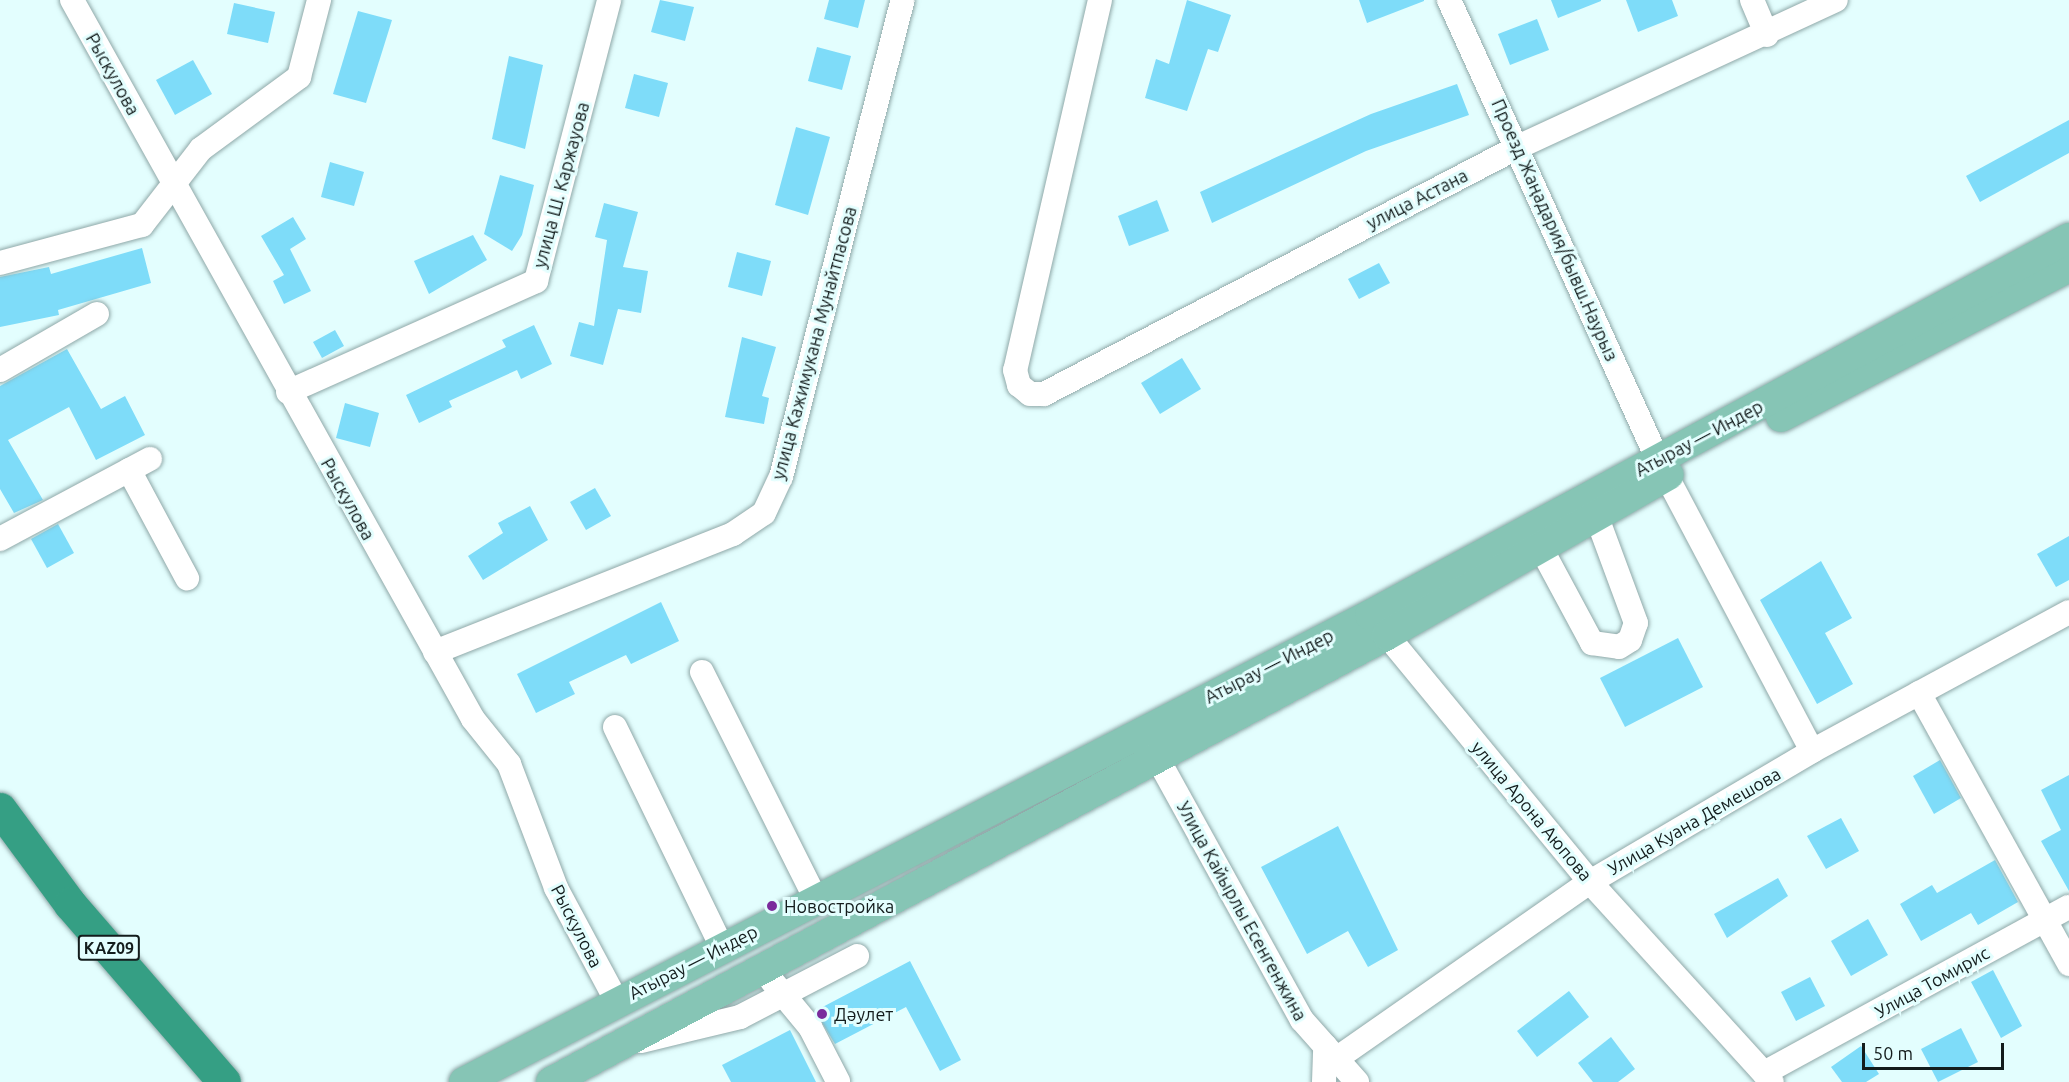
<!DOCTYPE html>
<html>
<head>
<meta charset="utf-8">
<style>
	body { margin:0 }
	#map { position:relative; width:2069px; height:1082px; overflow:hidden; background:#e3fefe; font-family:Ubuntu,sans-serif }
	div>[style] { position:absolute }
	.building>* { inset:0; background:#7edcf9 }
	.roads { filter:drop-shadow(0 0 2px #8fa8a8) drop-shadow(0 0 2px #8fa8a8) }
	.minor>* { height:24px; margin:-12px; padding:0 12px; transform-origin:12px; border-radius:12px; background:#fff }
	.major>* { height:30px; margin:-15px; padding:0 15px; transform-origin:15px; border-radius:15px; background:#86c5b5 }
	.highway>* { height:33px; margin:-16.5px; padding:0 16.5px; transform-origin:16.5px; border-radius:16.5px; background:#359f84 }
	.dots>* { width:16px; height:16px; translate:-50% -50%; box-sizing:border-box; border:3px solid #e3fefe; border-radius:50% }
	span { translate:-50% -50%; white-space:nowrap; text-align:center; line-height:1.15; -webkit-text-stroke:6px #e3fefe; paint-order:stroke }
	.shield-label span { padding:2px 4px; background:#e3fefe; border:2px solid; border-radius:4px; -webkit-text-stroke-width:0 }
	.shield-label { font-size:16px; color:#131c1c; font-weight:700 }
	.street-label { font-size:18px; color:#131c1c }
	.poi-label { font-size:18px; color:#131c1c }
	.left { translate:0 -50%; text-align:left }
	.scale { position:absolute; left:1862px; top:1043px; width:142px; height:27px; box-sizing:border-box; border:3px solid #131c1c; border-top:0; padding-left:8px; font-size:18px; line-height:21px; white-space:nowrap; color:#131c1c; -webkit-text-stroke:4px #e3fefe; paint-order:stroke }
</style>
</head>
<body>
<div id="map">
	<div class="building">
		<i style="clip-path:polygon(660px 0,694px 7px,685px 41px,651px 32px)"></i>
		<i style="clip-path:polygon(829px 0,865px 0,858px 28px,824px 19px)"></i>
		<i style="clip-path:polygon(1187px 0,1231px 15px,1218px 52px,1208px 49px,1187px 111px,1145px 98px,1156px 59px,1169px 64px)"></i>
		<i style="clip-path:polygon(1359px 0,1424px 0,1424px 1px,1367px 23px)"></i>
		<i style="clip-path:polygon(1551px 0,1601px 0,1601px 1px,1558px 18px)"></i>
		<i style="clip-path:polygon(1626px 0,1672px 0,1678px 16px,1638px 32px)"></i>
		<i style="clip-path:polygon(234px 3px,275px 12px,268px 43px,227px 34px)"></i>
		<i style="clip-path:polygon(358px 11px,392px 20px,366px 103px,333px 94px)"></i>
		<i style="clip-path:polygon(1537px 19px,1549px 50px,1510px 65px,1498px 34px)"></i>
		<i style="clip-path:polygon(817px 47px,851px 56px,842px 90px,808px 81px)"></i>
		<i style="clip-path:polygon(509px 56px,543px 65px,525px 149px,492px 139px)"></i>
		<i style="clip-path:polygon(193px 60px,212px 94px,175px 115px,156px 80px)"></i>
		<i style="clip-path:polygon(634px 74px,668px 83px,659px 117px,625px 108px)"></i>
		<i style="clip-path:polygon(1457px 84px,1469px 115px,1366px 151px,1212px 223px,1200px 192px,1371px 114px)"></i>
		<i style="clip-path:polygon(2069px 120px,2069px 153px,1980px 202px,1966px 176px)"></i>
		<i style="clip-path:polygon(796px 127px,830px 137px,808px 215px,775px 205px)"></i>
		<i style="clip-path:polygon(330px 162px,364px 172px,354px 206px,321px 197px)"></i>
		<i style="clip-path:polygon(500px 175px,534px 185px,522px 235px,512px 251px,484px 234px)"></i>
		<i style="clip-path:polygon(1157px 200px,1169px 231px,1129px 246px,1118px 216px)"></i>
		<i style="clip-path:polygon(604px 203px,638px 212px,623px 267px,648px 271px,641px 313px,618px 309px,603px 365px,570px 356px,579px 322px,594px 326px,607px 240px,595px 237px)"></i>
		<i style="clip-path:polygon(293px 217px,306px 239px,290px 249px,311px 291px,284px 304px,273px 281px,284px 275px,261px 236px)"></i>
		<i style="clip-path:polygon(473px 235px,487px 260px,429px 294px,414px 261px)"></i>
		<i style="clip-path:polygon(142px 248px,151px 283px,58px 310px,59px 315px,0 327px,0 277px,49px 267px,51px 274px)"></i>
		<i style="clip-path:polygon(737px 252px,771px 261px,762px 296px,728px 287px)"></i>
		<i style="clip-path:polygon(1379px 263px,1390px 283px,1359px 299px,1348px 279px)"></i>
		<i style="clip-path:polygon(534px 325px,552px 364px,521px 379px,517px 370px,449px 401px,452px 407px,419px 423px,406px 395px,506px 347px,502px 340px)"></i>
		<i style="clip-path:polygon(335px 330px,344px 346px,322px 358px,313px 342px)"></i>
		<i style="clip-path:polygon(742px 337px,776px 347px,762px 396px,769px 398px,764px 424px,725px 417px)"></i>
		<i style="clip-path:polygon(67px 349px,101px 409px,125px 396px,145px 435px,96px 460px,69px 407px,8px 440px,43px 500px,14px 513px,0 489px,0 386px)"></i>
		<i style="clip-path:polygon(1182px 358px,1201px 389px,1160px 414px,1141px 383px)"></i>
		<i style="clip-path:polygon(345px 403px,379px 413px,370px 447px,336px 438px)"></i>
		<i style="clip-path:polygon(595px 488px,611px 516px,586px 530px,570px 502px)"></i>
		<i style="clip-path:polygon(530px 506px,548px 540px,483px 580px,468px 556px,503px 533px,498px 523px)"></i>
		<i style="clip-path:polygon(58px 524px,74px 553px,47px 568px,31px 539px)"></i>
		<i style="clip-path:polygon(2069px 536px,2069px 580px,2056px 587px,2037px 554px)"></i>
		<i style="clip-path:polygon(1821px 561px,1852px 618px,1825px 633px,1853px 684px,1817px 704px,1760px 600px)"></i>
		<i style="clip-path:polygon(661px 602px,679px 641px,631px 664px,626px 655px,569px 682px,575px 694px,536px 713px,517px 674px)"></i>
		<i style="clip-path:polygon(1678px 638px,1703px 687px,1625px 727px,1600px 678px)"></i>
		<i style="clip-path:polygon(1940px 760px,1961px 798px,1934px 814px,1913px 776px)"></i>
		<i style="clip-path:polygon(2069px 775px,2069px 891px,2041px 841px,2061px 830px,2041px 790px)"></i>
		<i style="clip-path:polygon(1841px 818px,1859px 851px,1826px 869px,1807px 836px)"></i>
		<i style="clip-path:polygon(1338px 826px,1398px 950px,1368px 967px,1348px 931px,1307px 954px,1261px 867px)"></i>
		<i style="clip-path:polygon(1995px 860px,2018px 902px,1978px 925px,1971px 913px,1921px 941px,1900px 904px,1932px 885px,1937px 893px)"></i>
		<i style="clip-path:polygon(1778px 878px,1788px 896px,1727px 938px,1714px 914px)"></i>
		<i style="clip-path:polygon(1868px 919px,1888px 955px,1851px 976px,1831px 941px)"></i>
		<i style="clip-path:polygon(910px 961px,961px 1060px,940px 1071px,906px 1007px,835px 1044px,815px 1011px)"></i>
		<i style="clip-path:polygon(1993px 970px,2022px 1026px,2001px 1038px,1971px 982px)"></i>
		<i style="clip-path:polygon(1810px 977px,1825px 1006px,1796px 1021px,1781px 992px)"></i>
		<i style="clip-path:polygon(1569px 991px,1589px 1017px,1537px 1057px,1517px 1031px)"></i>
		<i style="clip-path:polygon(1961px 1028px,1978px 1062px,1938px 1082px,1921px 1049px)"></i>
		<i style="clip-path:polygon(790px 1030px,816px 1082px,731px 1082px,722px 1065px)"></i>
		<i style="clip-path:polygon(1611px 1037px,1635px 1069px,1618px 1082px,1593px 1082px,1578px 1063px)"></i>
		<i style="clip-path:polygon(1861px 1046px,1879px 1074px,1866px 1082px,1842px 1082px,1831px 1067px)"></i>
	</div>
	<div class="roads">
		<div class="minor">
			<i style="left:72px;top:0;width:823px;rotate:60.85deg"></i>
			<i style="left:473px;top:719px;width:58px;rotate:51.3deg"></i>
			<i style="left:509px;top:764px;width:133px;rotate:69.2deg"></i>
			<i style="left:556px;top:888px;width:127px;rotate:61.8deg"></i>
			<i style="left:1100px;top:0;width:380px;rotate:102.9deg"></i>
			<i style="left:1015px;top:370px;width:16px;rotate:75deg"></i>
			<i style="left:1019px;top:385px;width:14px;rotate:39deg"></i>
			<i style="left:1030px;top:394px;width:14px"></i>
			<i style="left:1044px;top:394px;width:534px;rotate:-27.52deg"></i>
			<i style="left:1518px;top:147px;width:350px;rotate:-24.8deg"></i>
			<i style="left:1449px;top:0;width:505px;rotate:65.57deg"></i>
			<i style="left:1658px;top:460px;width:329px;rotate:62.1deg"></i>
			<i style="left:1752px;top:0;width:38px;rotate:67deg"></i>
			<i style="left:0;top:263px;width:147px;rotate:-15deg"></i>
			<i style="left:142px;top:225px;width:96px;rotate:-52.2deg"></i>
			<i style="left:201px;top:149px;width:122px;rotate:-36.3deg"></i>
			<i style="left:299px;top:77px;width:80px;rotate:-75.4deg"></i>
			<i style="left:0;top:370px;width:112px;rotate:-30deg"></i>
			<i style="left:288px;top:392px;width:272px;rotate:-24.1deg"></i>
			<i style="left:536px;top:281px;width:290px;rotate:-75.4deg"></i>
			<i style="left:129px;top:470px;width:123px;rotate:61.8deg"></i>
			<i style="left:0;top:539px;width:170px;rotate:-28.1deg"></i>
			<i style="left:1542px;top:550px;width:106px;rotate:61.7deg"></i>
			<i style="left:1592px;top:643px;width:27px;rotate:8deg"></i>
			<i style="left:1619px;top:647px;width:13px;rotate:-32deg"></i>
			<i style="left:1630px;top:640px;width:18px;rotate:-71deg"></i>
			<i style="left:1636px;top:623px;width:110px;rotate:-110.3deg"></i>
			<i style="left:1375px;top:621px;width:338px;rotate:50.5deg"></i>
			<i style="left:1590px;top:882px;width:270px;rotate:47.7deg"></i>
			<i style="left:435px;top:652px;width:321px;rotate:-21.6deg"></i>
			<i style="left:733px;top:534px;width:37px;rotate:-34deg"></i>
			<i style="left:764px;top:513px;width:40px;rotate:-65deg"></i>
			<i style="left:781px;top:477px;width:492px;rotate:-75.7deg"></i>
			<i style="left:702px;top:672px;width:253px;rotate:63.4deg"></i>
			<i style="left:1919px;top:693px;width:310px;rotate:61deg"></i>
			<i style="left:615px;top:727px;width:247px;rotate:64.1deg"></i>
			<i style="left:1149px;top:743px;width:316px;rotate:61.1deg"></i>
			<i style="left:1302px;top:1020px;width:83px;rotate:48.4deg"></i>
			<i style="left:772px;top:981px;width:60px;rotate:50.4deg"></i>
			<i style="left:810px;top:1027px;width:61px;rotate:62.6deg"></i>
			<i style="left:641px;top:1041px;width:102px;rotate:-13.6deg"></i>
			<i style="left:740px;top:1017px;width:132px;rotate:-27.5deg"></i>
			<i style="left:1336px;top:1059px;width:310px;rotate:-34.9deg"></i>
			<i style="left:1590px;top:882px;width:258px;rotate:-30.5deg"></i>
			<i style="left:1812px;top:751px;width:292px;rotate:-28.4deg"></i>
			<i style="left:1764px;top:1073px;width:347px;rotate:-28.6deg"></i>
			<i style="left:1324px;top:1082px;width:36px;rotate:-88deg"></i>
		</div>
		<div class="major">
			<i style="left:1781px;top:417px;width:325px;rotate:-27.5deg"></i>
			<i style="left:464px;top:1082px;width:1019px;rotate:-27.27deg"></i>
			<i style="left:1370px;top:615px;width:794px;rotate:-28.34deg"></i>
			<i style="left:551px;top:1082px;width:948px;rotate:-28.13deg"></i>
			<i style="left:1387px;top:635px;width:324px;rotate:-29.6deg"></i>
		</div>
		<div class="highway">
			<i style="left:0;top:809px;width:118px;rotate:53.6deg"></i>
			<i style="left:70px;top:904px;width:235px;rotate:49.1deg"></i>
		</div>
	</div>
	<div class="dots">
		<i style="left:772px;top:906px;background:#7b2b9c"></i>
		<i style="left:822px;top:1014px;background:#7b2b9c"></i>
	</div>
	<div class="shield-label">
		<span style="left:109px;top:948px">KAZ09</span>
	</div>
	<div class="street-label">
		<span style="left:113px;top:74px;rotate:61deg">Рыскулова</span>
		<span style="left:561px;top:185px;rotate:-75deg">улица Ш. Каржауова</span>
		<span style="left:1417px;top:199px;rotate:-27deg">улица Астана</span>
		<span style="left:1555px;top:230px;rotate:66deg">Проезд Жаңадария/бывш.Наурыз</span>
		<span style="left:814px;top:343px;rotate:-75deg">улица Кажимукана Мунайтпасова</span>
		<span style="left:1699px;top:438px;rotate:-28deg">Атырау — Индер</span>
		<span style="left:348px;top:499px;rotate:61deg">Рыскулова</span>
		<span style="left:1269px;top:666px;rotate:-27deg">Атырау — Индер</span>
		<span style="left:1532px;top:811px;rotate:50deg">улица Арона Аюпова</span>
		<span style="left:1694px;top:821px;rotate:-30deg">Улица Куана Демешова</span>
		<span style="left:1242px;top:911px;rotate:61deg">Улица Кайырлы Есенгенжина</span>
		<span style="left:577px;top:926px;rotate:63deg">Рыскулова</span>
		<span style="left:693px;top:962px;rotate:-27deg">Атырау — Индер</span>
		<span style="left:1932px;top:982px;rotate:-29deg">Улица Томирис</span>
	</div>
	<div class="poi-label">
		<span class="left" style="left:784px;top:906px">Новостройка</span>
		<span class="left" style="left:834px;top:1014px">Дәулет</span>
	</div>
	<div class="scale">50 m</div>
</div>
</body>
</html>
